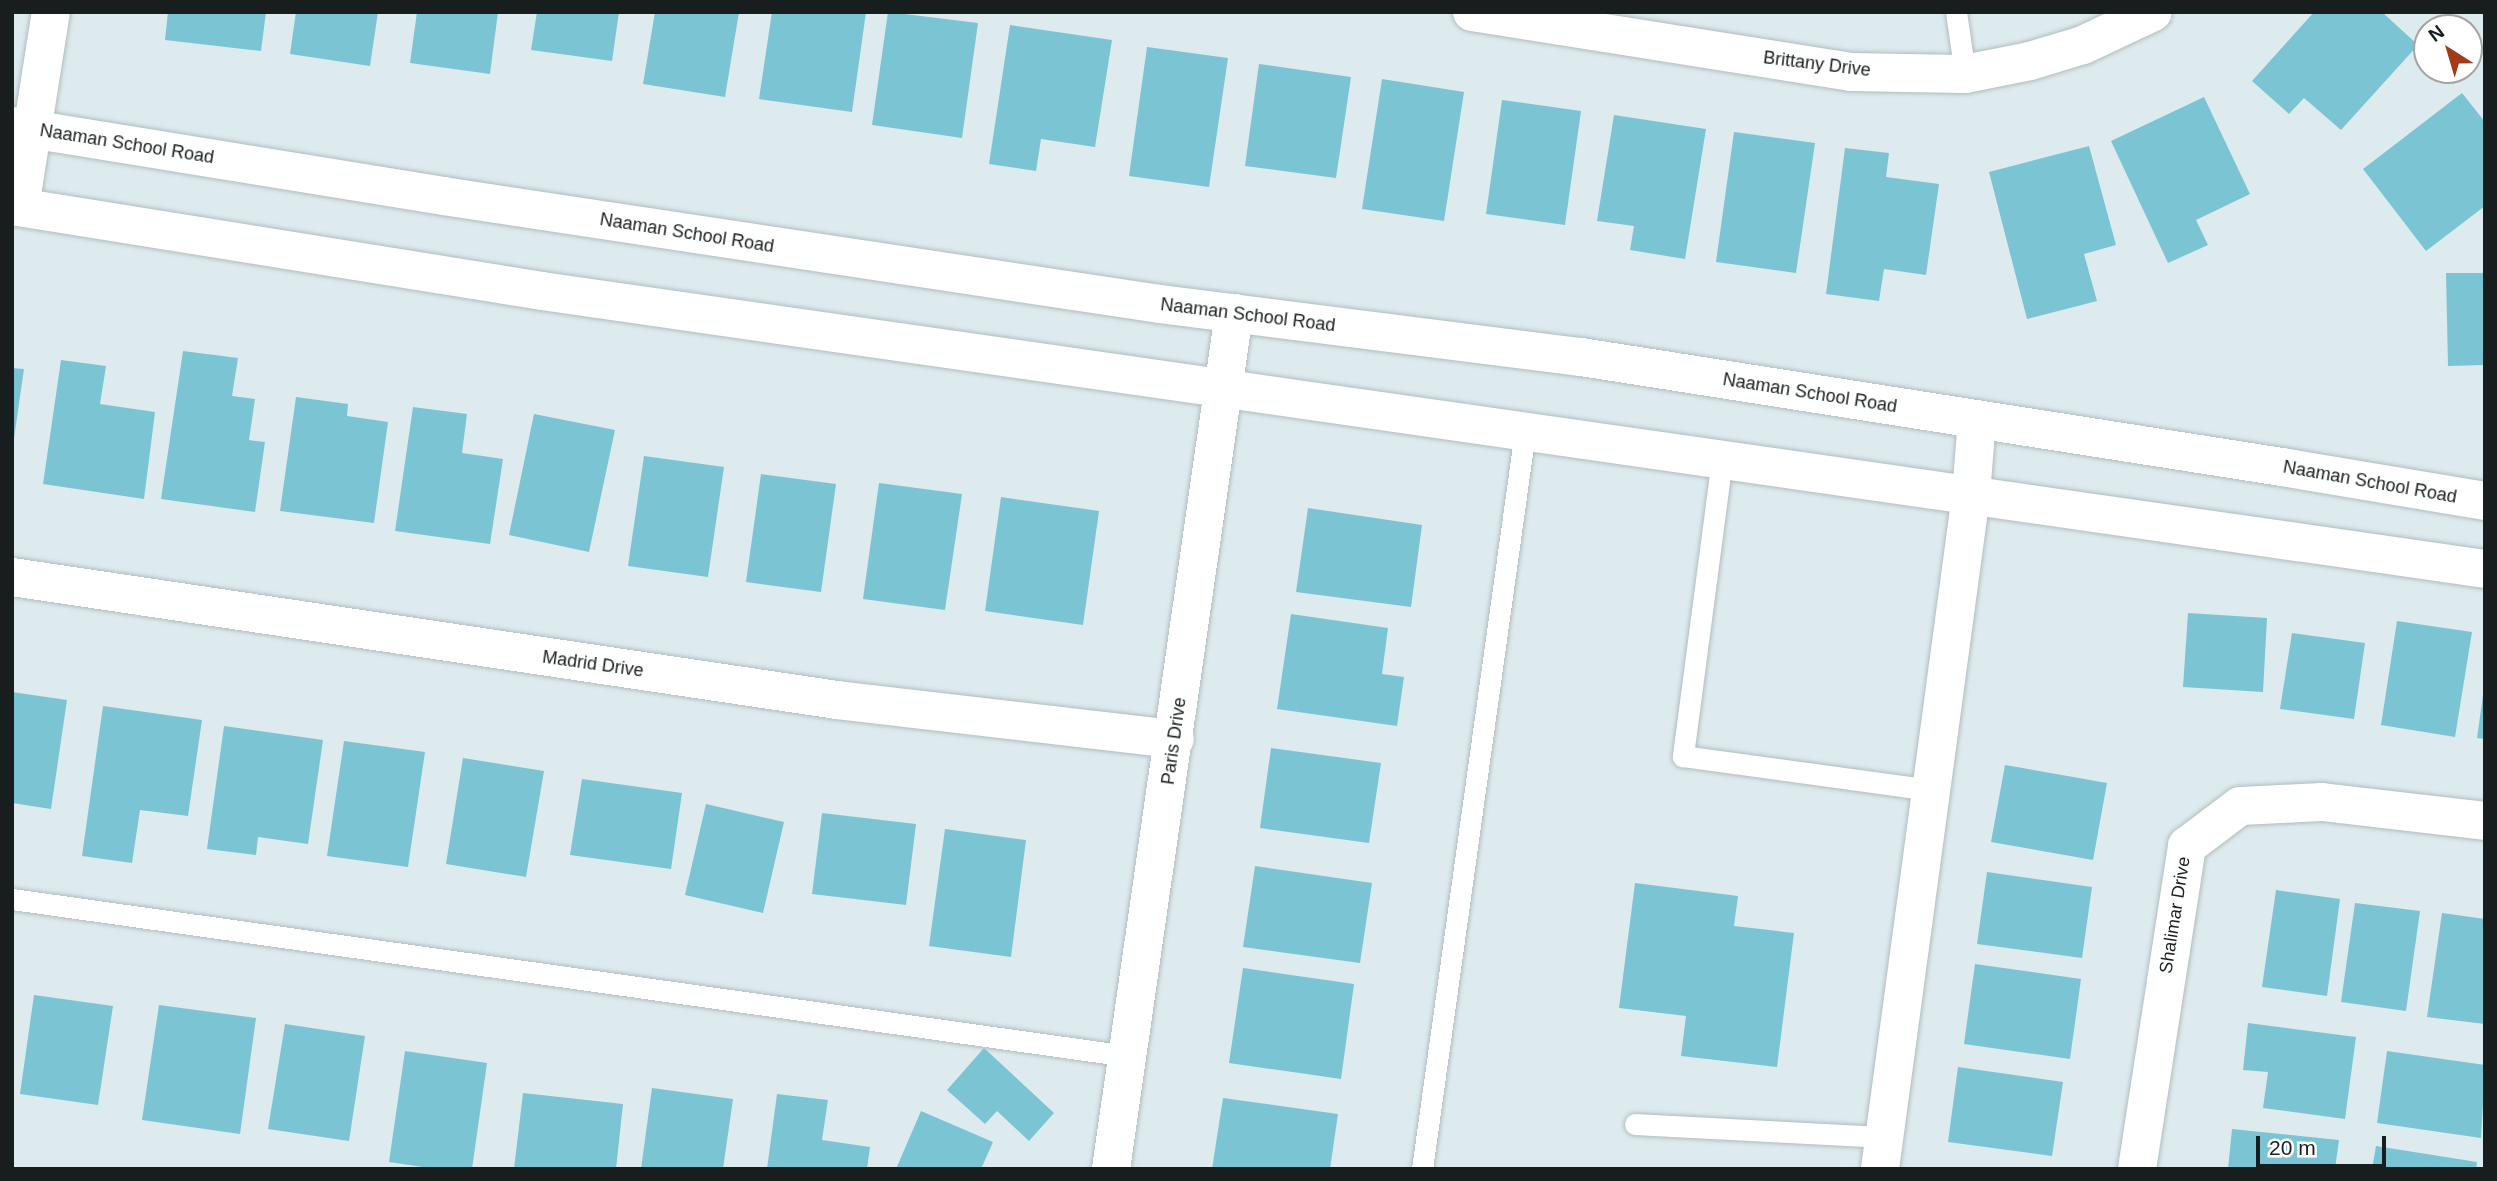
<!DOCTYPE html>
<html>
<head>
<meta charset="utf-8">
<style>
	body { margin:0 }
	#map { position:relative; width:2497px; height:1181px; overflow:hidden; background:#deebee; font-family:Helvetica,sans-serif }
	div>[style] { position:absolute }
	.building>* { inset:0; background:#7bc4d3 }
	.roads { filter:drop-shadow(0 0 2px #b0bdc0) drop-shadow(0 0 2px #b0bdc0) }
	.service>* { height:21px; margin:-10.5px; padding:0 10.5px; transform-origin:10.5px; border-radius:10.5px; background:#fff }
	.minor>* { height:38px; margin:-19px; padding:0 19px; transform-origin:19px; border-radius:19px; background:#fff }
	.secondary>* { height:38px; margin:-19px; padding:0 19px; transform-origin:19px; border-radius:19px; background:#fff }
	span { translate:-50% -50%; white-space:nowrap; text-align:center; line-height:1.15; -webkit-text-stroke:7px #fff; paint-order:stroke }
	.street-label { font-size:18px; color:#181d1e }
	.frame { position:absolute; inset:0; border:14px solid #181d1e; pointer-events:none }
	.north { position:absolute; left:2413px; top:14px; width:70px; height:70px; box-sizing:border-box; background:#fff; border:2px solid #a3a5a5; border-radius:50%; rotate:323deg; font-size:19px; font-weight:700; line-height:28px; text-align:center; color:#181d1e }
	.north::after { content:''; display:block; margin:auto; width:24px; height:32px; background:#a23b1b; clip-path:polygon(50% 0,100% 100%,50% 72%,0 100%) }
	.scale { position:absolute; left:2256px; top:1136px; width:130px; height:32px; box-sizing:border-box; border:4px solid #181d1e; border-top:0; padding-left:9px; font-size:21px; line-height:24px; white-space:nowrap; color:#181d1e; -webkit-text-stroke:5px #fff; paint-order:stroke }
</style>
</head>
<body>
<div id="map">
	<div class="building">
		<i style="clip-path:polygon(168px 12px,266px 12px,261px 51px,165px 40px)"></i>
		<i style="clip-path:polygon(296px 12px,378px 12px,370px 66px,290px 54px)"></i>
		<i style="clip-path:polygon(417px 12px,498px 12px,490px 74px,410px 63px)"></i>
		<i style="clip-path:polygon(537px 12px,619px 12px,612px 61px,531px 50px)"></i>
		<i style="clip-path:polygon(655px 12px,739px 12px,725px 97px,643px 84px)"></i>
		<i style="clip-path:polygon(772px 12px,866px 12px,852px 112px,759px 99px)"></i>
		<i style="clip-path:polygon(888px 12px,978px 23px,962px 138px,872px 125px)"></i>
		<i style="clip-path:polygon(2314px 12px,2382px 12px,2418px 45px,2341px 130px,2304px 98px,2289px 114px,2252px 81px)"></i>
		<i style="clip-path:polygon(1010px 25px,1112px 40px,1095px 147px,1041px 139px,1036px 171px,989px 164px)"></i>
		<i style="clip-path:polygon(1147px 47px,1228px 58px,1209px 187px,1129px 176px)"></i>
		<i style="clip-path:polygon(1259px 64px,1351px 77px,1336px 178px,1245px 166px)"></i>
		<i style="clip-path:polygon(1382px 79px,1464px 92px,1444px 221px,1362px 209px)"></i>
		<i style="clip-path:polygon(2462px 93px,2485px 122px,2485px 206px,2426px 251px,2363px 169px)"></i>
		<i style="clip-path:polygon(2204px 97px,2250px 194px,2196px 220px,2208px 245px,2168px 263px,2111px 141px)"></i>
		<i style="clip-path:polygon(1502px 100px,1581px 111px,1565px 225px,1486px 214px)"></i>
		<i style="clip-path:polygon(1614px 115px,1706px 129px,1685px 259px,1630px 250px,1634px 226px,1597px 221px)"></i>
		<i style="clip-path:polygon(1734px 132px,1815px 143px,1796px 273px,1716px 262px)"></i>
		<i style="clip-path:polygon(2089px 146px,2116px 245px,2084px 254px,2097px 301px,2027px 319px,1989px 172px)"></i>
		<i style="clip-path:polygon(1845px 148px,1889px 153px,1886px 177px,1939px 184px,1926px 275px,1884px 269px,1879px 301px,1826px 294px)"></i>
		<i style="clip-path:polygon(2446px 273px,2485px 273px,2485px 365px,2448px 366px)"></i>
		<i style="clip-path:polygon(183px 351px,238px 358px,232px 396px,255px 399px,249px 440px,265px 442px,255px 512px,161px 499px)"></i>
		<i style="clip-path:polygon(61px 360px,106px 366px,100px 404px,155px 412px,144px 499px,43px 484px)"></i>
		<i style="clip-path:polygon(12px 368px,24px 369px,14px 438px,12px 438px)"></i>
		<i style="clip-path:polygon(296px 397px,348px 404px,347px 416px,388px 422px,374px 523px,280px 511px)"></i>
		<i style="clip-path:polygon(413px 407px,467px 414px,462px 453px,503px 459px,490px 544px,395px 531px)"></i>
		<i style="clip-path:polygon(534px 414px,615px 430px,589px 552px,509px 535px)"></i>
		<i style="clip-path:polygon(644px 456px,724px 467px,708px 577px,628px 566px)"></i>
		<i style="clip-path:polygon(761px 474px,836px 484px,821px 592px,746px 582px)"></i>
		<i style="clip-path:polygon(879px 483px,962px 494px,945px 610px,863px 599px)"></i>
		<i style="clip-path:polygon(1001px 497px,1099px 511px,1083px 625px,985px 611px)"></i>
		<i style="clip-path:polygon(1308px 508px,1422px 525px,1411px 607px,1296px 592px)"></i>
		<i style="clip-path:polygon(2188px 613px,2267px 618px,2263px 692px,2183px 687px)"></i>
		<i style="clip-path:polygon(1291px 614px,1388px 628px,1382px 674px,1404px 677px,1397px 726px,1277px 709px)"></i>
		<i style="clip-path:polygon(2397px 621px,2472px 632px,2455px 737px,2381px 725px)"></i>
		<i style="clip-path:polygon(2292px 633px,2365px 643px,2354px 719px,2280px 709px)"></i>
		<i style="clip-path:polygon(12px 692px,67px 700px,51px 809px,12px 803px)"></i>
		<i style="clip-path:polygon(2483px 695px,2485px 695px,2485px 739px,2477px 738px)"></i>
		<i style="clip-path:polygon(103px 706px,202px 720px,188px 816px,140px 810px,132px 863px,82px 856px)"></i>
		<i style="clip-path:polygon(224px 726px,323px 740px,308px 844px,258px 837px,256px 855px,207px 849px)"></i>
		<i style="clip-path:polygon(344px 741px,425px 752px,408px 867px,327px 856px)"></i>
		<i style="clip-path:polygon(1271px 748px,1381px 763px,1369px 843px,1260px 828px)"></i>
		<i style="clip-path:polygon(463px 758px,544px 771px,526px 877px,446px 864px)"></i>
		<i style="clip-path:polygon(2005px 765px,2107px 783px,2093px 860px,1991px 842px)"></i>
		<i style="clip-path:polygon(582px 779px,682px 793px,671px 869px,570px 855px)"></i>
		<i style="clip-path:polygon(706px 804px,784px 822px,763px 913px,685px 895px)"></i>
		<i style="clip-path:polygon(822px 813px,916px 824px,906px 905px,812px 894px)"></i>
		<i style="clip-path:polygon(945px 829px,1026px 840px,1011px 957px,929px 946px)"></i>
		<i style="clip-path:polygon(1255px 866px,1372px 883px,1360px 963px,1243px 947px)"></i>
		<i style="clip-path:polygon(1987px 872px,2092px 887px,2082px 958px,1977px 944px)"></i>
		<i style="clip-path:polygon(1635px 883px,1738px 896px,1734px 926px,1794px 933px,1777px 1067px,1681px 1056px,1686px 1016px,1619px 1008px)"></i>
		<i style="clip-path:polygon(2276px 890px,2340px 899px,2327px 996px,2262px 987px)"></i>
		<i style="clip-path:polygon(2355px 903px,2420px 911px,2406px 1011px,2341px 1002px)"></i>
		<i style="clip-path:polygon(2442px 913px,2485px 919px,2485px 1024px,2427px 1017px)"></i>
		<i style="clip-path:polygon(1975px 964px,2081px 979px,2070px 1059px,1964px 1044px)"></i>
		<i style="clip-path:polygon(1243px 968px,1354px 984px,1341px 1079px,1229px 1063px)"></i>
		<i style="clip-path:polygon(34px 995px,113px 1006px,98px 1105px,20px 1094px)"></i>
		<i style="clip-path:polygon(159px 1005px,256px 1018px,240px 1134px,142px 1120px)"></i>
		<i style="clip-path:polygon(2248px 1023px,2356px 1037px,2345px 1119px,2263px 1108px,2268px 1072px,2243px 1070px)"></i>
		<i style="clip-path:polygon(285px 1024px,365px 1036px,349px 1141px,268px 1129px)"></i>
		<i style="clip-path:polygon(984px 1048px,1054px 1113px,1029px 1141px,997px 1111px,985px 1124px,947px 1090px)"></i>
		<i style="clip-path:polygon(405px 1051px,487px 1063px,472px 1169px,436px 1169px,389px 1162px)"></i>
		<i style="clip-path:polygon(2387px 1051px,2485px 1065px,2481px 1138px,2377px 1123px)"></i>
		<i style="clip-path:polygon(1958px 1067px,2063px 1082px,2052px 1156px,1948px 1142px)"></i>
		<i style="clip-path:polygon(652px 1088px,733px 1099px,723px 1169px,641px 1169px)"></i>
		<i style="clip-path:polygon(523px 1093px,623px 1104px,616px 1169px,514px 1169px)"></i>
		<i style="clip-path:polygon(777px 1094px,828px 1100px,822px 1140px,870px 1147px,867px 1169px,767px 1169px)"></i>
		<i style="clip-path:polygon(1223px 1098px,1338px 1114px,1330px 1169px,1212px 1169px)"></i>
		<i style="clip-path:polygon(921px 1111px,993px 1142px,981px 1169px,896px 1169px)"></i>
		<i style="clip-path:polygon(2232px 1129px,2339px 1140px,2335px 1169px,2228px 1169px)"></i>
		<i style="clip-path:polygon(2376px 1146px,2477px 1162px,2476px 1169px,2372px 1169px)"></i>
	</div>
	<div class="roads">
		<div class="service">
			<i style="left:1956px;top:12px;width:63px;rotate:81.7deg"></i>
			<i style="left:1722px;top:459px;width:300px;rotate:97.5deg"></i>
			<i style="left:1683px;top:756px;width:251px;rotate:7.8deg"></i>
			<i style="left:12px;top:899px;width:1127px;rotate:8.01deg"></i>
			<i style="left:1635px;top:1124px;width:250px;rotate:3deg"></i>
			<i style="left:1422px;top:1169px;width:745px;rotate:-82.05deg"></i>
		</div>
		<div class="minor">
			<i style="left:1472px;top:12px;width:384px;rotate:9deg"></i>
			<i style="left:1851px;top:72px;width:114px;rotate:1deg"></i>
			<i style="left:1965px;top:74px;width:66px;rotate:-11.3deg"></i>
			<i style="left:2030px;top:61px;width:55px;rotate:-16.8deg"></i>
			<i style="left:2083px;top:45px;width:77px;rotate:-25.2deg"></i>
			<i style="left:20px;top:207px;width:197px;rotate:-81deg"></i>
			<i style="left:12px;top:577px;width:834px;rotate:8.48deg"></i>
			<i style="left:837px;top:700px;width:340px;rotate:6.6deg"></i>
			<i style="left:1111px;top:1169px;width:865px;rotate:-81.82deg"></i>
			<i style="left:1880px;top:1169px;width:680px;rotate:-82.31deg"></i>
			<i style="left:1971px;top:495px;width:76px;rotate:-85.5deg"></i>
			<i style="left:2137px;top:1169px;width:327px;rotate:-81.2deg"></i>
			<i style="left:2187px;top:846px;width:66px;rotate:-37deg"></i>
			<i style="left:2240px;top:806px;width:82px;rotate:-2.8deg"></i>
			<i style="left:2322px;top:802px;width:164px;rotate:6.6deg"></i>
		</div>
		<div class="secondary">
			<i style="left:12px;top:126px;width:437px;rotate:9.2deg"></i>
			<i style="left:443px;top:196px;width:725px;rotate:8.57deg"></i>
			<i style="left:1160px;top:304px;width:424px;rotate:7.2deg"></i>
			<i style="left:1581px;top:357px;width:710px;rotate:8.92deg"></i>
			<i style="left:2282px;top:467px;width:206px;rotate:9.5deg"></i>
			<i style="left:12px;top:206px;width:537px;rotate:9.11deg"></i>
			<i style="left:542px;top:291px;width:1963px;rotate:8.14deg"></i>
		</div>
	</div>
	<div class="street-label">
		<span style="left:1817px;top:64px;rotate:7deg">Brittany Drive</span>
		<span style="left:127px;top:144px;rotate:9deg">Naaman School Road</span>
		<span style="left:687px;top:233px;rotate:9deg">Naaman School Road</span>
		<span style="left:1248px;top:315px;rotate:7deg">Naaman School Road</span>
		<span style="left:1810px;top:393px;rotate:9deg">Naaman School Road</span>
		<span style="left:2370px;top:482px;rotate:10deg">Naaman School Road</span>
		<span style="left:593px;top:664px;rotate:8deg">Madrid Drive</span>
		<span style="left:1174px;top:741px;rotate:-82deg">Paris Drive</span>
		<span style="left:2175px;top:915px;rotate:-81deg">Shalimar Drive</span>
	</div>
	<div class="frame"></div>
	<div class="north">N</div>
	<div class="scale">20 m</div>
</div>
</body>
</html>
